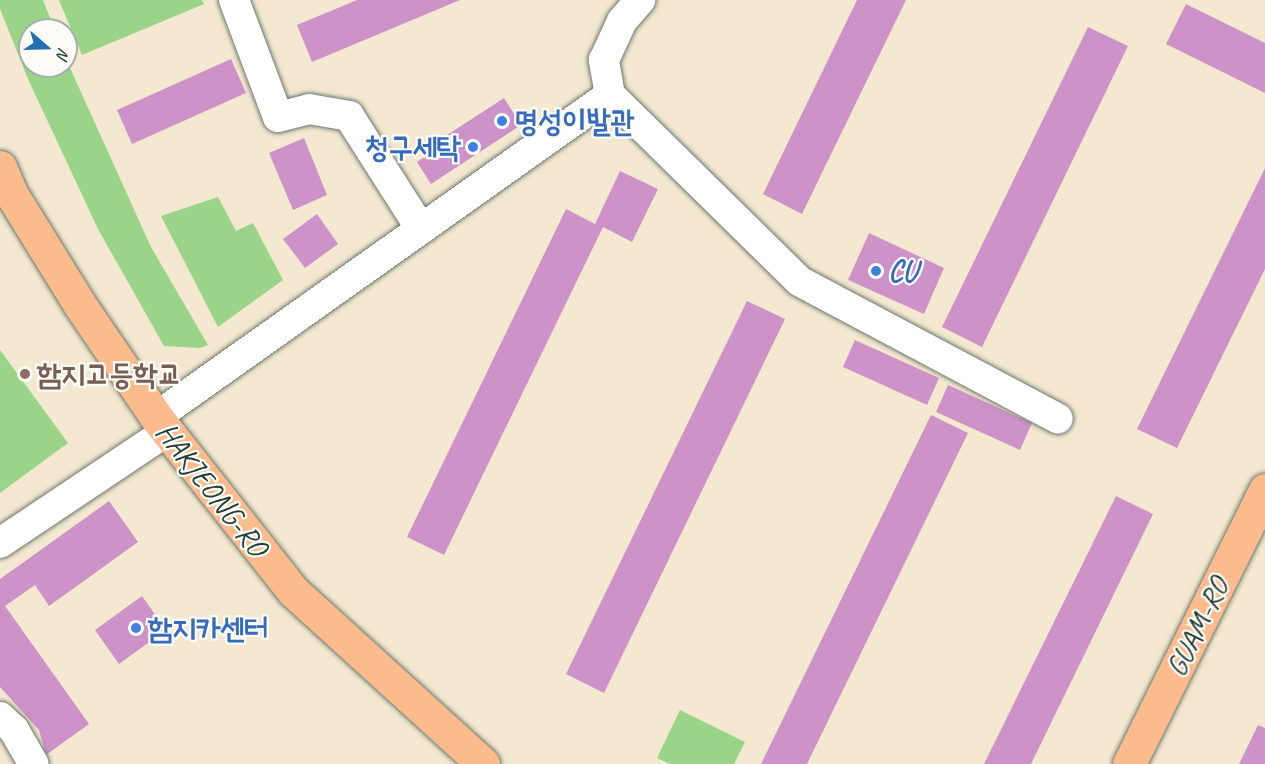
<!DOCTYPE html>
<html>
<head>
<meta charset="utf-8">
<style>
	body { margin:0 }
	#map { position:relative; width:1265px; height:764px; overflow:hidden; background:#f4e8d1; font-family:Caveat,"Poor Story",sans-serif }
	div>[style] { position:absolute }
	.green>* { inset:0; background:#99d488 }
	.building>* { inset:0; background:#cd93c9 }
	.roads { filter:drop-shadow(0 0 2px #6a796b) drop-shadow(0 0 2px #6a796b) }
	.minor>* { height:30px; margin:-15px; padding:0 15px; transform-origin:15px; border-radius:15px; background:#fff }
	.major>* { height:33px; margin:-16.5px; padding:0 16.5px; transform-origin:16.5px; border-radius:16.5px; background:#fbbb8d }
	.dots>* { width:16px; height:16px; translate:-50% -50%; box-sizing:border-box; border:3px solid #fdfcf7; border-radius:50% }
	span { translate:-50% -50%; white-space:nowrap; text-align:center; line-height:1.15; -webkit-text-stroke:4.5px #fdfcf7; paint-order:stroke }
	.shop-label { font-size:30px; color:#366cbe; font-weight:700 }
	.left { translate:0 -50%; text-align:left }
	.right { translate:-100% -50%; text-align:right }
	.education-label { font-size:30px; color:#785e54; font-weight:700 }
	.street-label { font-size:30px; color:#1f3d34 }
	.north { position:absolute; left:18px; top:18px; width:60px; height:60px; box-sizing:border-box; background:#fdfcf7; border:2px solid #a4b0a9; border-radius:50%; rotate:110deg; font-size:16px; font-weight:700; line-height:24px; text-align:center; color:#1f3d34 }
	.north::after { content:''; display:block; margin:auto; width:21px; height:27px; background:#1f6fb2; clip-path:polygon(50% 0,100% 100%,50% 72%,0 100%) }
</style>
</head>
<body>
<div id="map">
	<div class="green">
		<i style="clip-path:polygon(0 0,43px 0,55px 30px,30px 30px,30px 66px,66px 66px,66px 59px,151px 247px,208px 345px,200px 348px,164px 346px,98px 229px,28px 79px,0 9px)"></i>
		<i style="clip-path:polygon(59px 0,202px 0,204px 4px,82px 55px)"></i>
		<i style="clip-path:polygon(218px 197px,236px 231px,253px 223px,283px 280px,218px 327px,161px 216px)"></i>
		<i style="clip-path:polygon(0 350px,68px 443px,0 493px)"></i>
		<i style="clip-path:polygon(680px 710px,745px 742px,734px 764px,670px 764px,657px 758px)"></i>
	</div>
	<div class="building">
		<i style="clip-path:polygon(357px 0,460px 0,312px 62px,297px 25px)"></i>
		<i style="clip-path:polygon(857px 0,906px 0,802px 214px,763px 194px)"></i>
		<i style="clip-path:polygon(1186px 4px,1265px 43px,1265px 93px,1166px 44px)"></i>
		<i style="clip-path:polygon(1088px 27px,1128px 46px,982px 347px,942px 327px)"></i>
		<i style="clip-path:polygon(231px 59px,246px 93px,132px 144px,117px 110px)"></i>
		<i style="clip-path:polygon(504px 98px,521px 125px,431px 184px,417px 162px,430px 153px,427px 148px)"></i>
		<i style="clip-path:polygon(304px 138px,327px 195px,293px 210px,269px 153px)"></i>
		<i style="clip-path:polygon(1265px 168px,1265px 269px,1177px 448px,1137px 429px)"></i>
		<i style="clip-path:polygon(620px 171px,658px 189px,632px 242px,603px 227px,444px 555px,407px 537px,566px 209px,595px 224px)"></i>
		<i style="clip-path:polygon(317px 214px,338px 244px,305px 268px,283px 239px)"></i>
		<i style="clip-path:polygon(869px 233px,944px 268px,924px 314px,848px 280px)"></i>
		<i style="clip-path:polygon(747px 301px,785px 319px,604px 693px,566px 674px)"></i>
		<i style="clip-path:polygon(855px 340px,939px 378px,927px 405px,843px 367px)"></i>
		<i style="clip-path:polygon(948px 385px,1032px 423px,1020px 450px,936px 412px)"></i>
		<i style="clip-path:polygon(931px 415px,968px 433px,807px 764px,761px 764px)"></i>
		<i style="clip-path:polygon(1116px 496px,1153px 514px,1031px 764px,984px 764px)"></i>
		<i style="clip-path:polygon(109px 501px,138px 542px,49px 606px,35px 585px,5px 606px,89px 724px,46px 755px,39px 730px,0 687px,0 579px)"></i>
		<i style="clip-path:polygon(142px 596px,166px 630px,119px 664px,95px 630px)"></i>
		<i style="clip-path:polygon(1258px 725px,1265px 728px,1265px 764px,1239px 764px)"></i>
	</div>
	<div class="roads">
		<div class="minor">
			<i style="left:234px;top:0;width:125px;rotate:69.4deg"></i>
			<i style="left:278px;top:117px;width:32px;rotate:-14deg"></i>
			<i style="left:309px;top:109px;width:41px;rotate:9.9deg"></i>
			<i style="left:349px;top:116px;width:134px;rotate:57.5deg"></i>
			<i style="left:610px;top:95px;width:265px;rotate:44.5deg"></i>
			<i style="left:799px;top:281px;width:293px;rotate:28deg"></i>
			<i style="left:156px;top:417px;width:557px;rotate:-35.35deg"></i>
			<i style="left:610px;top:95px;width:36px;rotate:-100deg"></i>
			<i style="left:604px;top:60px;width:43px;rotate:-65.2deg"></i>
			<i style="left:622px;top:21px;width:28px;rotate:-49deg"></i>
			<i style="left:0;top:543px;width:201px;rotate:-33.8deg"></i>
			<i style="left:0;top:717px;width:19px;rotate:43deg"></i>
			<i style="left:14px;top:730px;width:39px;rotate:60deg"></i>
		</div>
		<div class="major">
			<i style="left:0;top:167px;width:30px;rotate:67deg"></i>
			<i style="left:12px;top:195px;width:129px;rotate:58.3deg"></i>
			<i style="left:80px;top:305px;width:135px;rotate:55.8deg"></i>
			<i style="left:156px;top:417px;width:221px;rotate:51.8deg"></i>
			<i style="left:293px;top:591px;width:257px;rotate:42.3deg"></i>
			<i style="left:1129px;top:764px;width:306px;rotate:-63.6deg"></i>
		</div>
	</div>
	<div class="dots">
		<i style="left:502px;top:121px;background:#3f7fe0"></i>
		<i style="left:473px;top:147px;background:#3f7fe0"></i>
		<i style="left:876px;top:271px;background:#3f7fe0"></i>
		<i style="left:25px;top:374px;background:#8d6e63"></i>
		<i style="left:136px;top:628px;background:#3f7fe0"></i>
	</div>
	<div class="shop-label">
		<span class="left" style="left:514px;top:121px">명성이발관</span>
		<span class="right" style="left:461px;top:147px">청구세탁</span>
		<span class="left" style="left:888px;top:271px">CU</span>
		<span class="left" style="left:148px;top:628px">함지카센터</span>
	</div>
	<div class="education-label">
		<span class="left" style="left:37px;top:374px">함지고등학교</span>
	</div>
	<div class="street-label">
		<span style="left:212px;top:489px;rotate:52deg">HAKJEONG-RO</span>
		<span style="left:1197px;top:627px;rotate:-64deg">GUAM-RO</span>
	</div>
	<div class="north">N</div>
</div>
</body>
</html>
